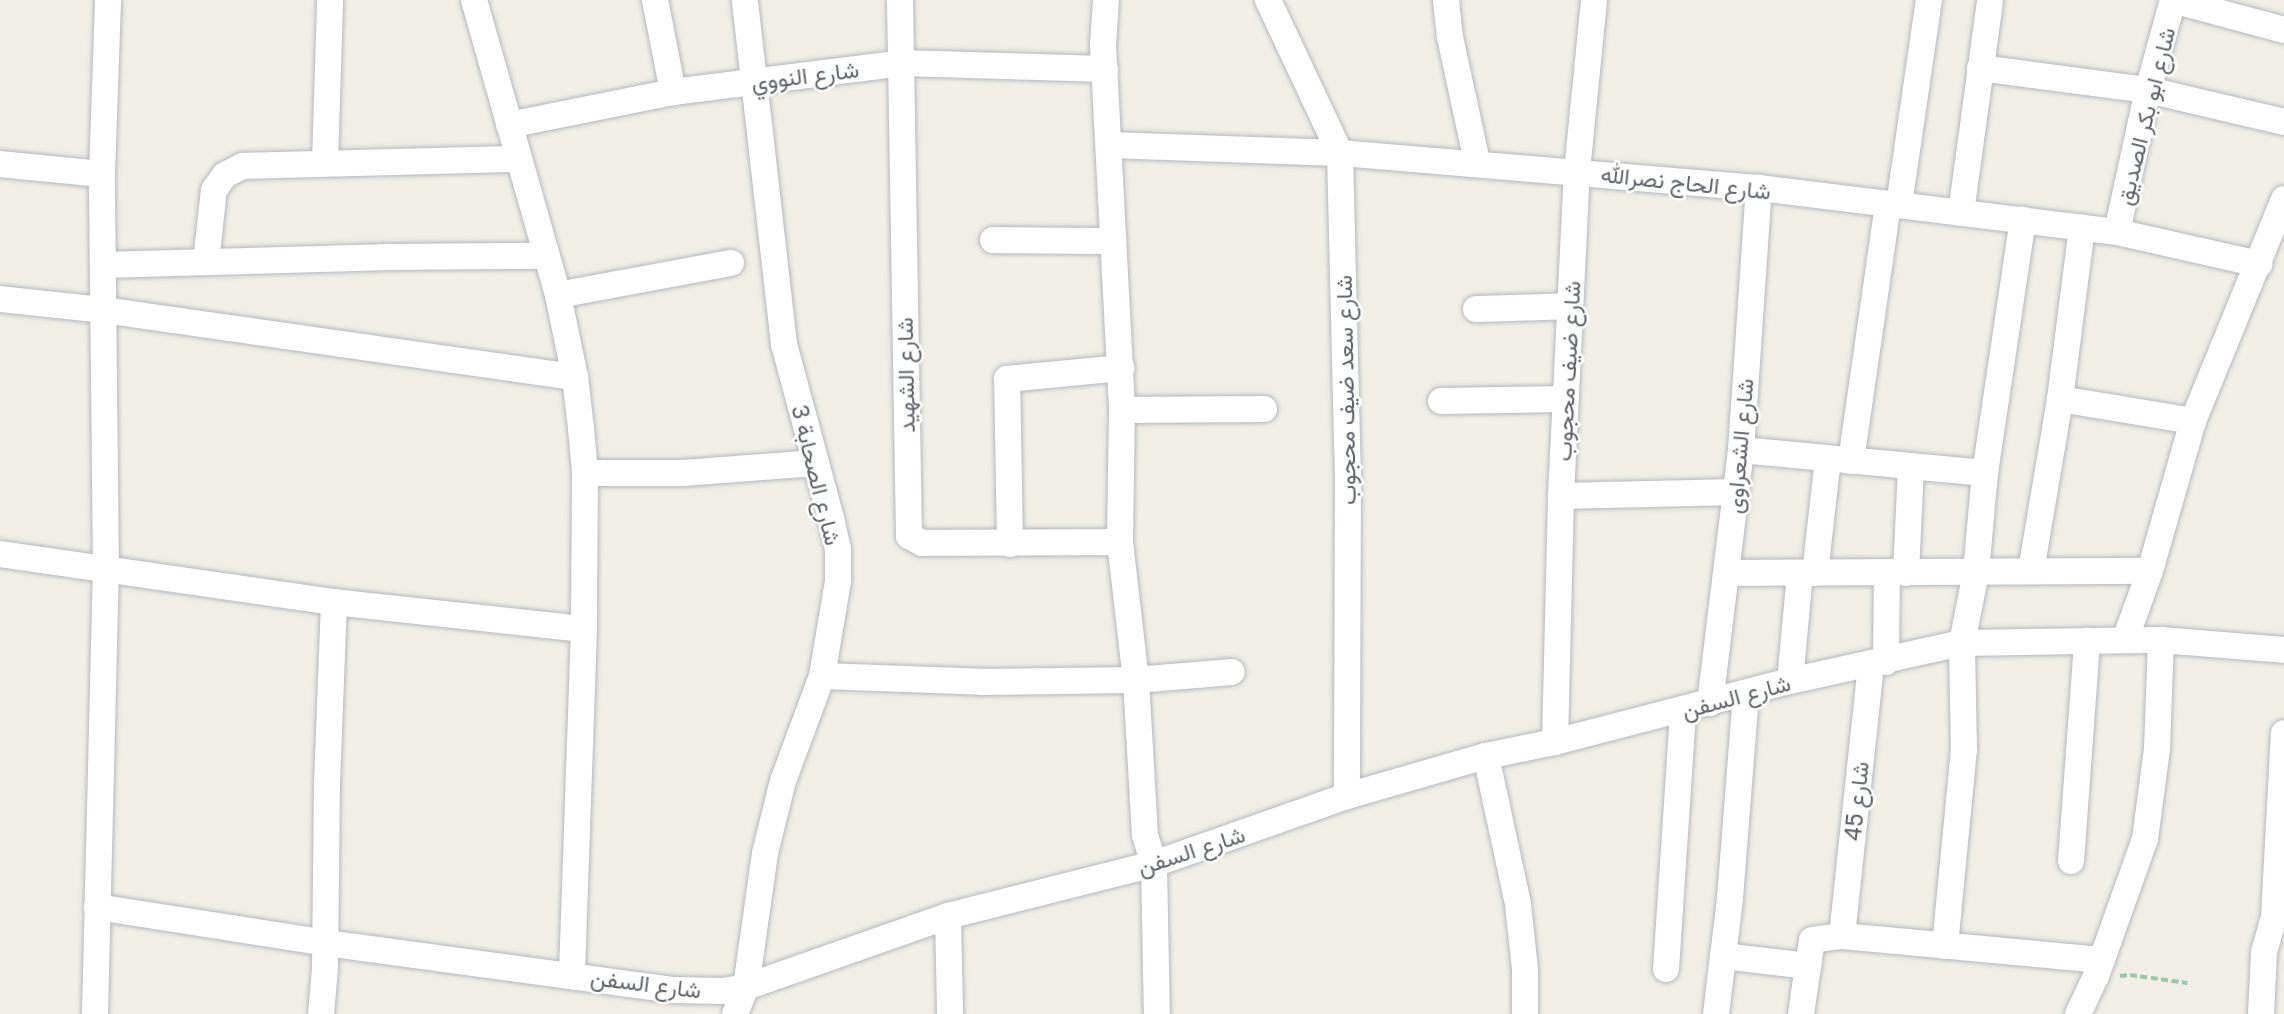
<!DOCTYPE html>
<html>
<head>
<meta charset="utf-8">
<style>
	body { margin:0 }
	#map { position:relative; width:2284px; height:1014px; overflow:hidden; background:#f1efe8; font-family:"Golos Text",Vazirmatn,sans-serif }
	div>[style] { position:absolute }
	.path>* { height:3.5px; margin-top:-1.75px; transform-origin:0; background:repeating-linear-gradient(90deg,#9cc7a9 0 7px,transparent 0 10.5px) }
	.roads { filter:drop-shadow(0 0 2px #b5b8bc) drop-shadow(0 0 2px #b5b8bc) }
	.minor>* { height:26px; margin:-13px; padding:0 13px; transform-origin:13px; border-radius:13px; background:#fff }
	span { translate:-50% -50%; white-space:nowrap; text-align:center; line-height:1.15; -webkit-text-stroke:5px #fff; paint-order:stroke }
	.street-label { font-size:23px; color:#5f6368 }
</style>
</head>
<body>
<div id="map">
	<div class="path">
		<i style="left:2120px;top:976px;width:10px;rotate:-6deg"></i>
		<i style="left:2130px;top:975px;width:58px;rotate:8deg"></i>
	</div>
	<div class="roads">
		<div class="minor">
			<i style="left:474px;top:0;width:307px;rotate:74.1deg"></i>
			<i style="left:558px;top:295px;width:84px;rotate:78.3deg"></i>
			<i style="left:575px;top:377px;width:51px;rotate:83.3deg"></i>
			<i style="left:581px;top:428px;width:45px;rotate:84.9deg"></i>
			<i style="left:585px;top:473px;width:156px;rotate:90.4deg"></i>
			<i style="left:584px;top:629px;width:345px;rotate:92deg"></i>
			<i style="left:655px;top:0;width:94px;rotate:78.9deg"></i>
			<i style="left:900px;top:0;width:536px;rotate:89.04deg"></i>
			<i style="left:909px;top:536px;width:15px;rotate:28deg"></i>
			<i style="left:922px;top:543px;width:198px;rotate:-0.3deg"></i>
			<i style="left:1106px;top:0;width:45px;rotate:93.8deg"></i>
			<i style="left:1103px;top:45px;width:365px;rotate:87deg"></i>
			<i style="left:1122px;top:410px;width:132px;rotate:90.9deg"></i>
			<i style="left:1120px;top:542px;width:139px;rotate:83.4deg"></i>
			<i style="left:1136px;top:680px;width:155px;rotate:86.7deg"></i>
			<i style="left:1145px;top:835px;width:30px;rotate:73deg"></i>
			<i style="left:1154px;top:864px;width:150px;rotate:88.9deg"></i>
			<i style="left:1268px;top:0;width:169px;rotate:64.8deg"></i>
			<i style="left:1340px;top:153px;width:321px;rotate:88.6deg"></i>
			<i style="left:1348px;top:474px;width:322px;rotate:90.2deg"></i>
			<i style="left:1446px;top:0;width:37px;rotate:84deg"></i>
			<i style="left:1450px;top:37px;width:128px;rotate:77.8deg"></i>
			<i style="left:2173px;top:0;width:115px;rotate:15.1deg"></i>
			<i style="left:1980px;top:68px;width:169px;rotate:7.5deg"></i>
			<i style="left:2148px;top:90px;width:140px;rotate:13.2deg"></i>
			<i style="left:509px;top:125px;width:167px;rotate:-11.4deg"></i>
			<i style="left:673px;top:92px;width:231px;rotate:-7.2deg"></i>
			<i style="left:902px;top:63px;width:203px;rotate:1.7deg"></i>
			<i style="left:1109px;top:145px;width:231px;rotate:2deg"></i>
			<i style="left:1340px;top:153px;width:420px;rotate:4.8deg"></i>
			<i style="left:1759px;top:188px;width:361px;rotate:7deg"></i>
			<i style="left:2117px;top:232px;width:146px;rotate:12.7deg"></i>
			<i style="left:325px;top:163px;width:163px;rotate:-88.2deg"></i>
			<i style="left:0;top:164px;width:102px;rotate:5.6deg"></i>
			<i style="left:1899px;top:205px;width:207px;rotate:-81.7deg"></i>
			<i style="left:1961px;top:213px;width:215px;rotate:-82.2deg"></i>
			<i style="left:2117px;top:232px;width:145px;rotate:-77.7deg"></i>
			<i style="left:2148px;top:90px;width:93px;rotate:-74.5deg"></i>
			<i style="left:993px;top:240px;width:120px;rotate:0.5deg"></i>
			<i style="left:206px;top:262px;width:72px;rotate:-83.7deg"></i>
			<i style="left:214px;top:190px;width:19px;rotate:-54deg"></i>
			<i style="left:225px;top:175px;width:20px;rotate:-27deg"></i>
			<i style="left:243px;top:166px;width:274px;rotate:-1.5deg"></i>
			<i style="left:103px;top:265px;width:280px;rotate:-1.6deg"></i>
			<i style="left:383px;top:257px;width:162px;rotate:-0.4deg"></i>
			<i style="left:558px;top:295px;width:176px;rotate:-10.5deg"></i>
			<i style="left:0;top:299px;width:104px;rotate:6.1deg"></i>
			<i style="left:103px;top:310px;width:477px;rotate:8.1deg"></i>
			<i style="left:1476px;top:309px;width:94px;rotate:-1.8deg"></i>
			<i style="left:2060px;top:399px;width:135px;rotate:9.4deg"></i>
			<i style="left:1441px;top:401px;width:125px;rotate:-0.9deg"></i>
			<i style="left:1122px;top:410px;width:142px;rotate:-0.4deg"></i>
			<i style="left:1741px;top:450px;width:245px;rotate:5.4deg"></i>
			<i style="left:1851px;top:461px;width:260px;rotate:-81.8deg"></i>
			<i style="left:585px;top:473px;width:98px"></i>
			<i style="left:683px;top:473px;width:133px;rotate:-4.3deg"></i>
			<i style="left:1561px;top:496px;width:175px;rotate:-1.3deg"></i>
			<i style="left:1010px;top:544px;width:165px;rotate:-91deg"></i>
			<i style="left:1007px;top:379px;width:115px;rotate:-5.5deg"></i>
			<i style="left:0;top:554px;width:337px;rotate:8.2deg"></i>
			<i style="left:334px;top:602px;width:251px;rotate:6.2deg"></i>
			<i style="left:2031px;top:571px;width:174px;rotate:-80.4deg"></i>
			<i style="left:2060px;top:399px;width:173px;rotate:-82.7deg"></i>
			<i style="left:1727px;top:573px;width:423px;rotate:-0.3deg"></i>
			<i style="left:1815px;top:573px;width:115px;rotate:-83.5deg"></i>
			<i style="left:1906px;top:573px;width:107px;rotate:-87.3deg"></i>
			<i style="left:2125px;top:640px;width:73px;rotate:-70.1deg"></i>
			<i style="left:2150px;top:571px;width:156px;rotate:-74deg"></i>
			<i style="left:2193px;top:421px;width:240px;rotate:-67.7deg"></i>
			<i style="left:1886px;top:662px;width:89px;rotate:-89.4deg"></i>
			<i style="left:822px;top:676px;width:160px;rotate:2.1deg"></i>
			<i style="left:982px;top:682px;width:154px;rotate:-0.7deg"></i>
			<i style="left:1136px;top:680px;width:96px;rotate:-4.8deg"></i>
			<i style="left:1790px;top:681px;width:108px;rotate:-84.7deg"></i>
			<i style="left:1710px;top:703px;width:255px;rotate:-83deg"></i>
			<i style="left:1741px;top:450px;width:263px;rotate:-86.1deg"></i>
			<i style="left:1555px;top:742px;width:246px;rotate:-88.6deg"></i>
			<i style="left:1561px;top:496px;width:325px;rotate:-87.2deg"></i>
			<i style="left:1577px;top:171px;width:172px;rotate:-84.3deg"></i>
			<i style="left:1486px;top:756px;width:151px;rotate:77.8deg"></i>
			<i style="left:1518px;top:904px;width:66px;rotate:83.9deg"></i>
			<i style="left:1525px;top:970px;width:44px;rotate:90deg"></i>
			<i style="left:2071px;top:861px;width:221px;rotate:-85.8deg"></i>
			<i style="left:97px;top:907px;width:232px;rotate:8.9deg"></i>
			<i style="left:326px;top:943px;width:351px;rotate:7.7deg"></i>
			<i style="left:674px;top:990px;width:49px;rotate:1.2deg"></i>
			<i style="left:723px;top:991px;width:23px;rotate:-10deg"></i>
			<i style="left:746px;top:987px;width:214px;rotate:-19.4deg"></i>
			<i style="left:948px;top:916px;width:212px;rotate:-14.2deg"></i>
			<i style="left:1154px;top:864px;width:205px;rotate:-19.4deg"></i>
			<i style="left:1347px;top:796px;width:145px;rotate:-16.1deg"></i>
			<i style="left:1486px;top:756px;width:70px;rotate:-11.5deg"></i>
			<i style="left:1555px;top:742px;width:243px;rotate:-14.6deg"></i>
			<i style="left:1790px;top:681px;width:176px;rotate:-12.5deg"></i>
			<i style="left:1962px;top:643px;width:199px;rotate:-0.9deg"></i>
			<i style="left:2161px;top:640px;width:123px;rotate:4.6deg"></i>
			<i style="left:948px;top:916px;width:98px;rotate:88.8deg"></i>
			<i style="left:1842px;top:936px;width:272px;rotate:-83.9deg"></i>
			<i style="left:1945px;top:946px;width:197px;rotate:-84.5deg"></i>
			<i style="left:1964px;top:750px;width:107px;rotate:-91.1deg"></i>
			<i style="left:1962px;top:643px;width:72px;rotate:-78.8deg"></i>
			<i style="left:1976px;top:572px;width:99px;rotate:-84.8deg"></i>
			<i style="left:1985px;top:473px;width:256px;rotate:-81.5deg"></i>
			<i style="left:1723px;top:956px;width:86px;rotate:6.7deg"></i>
			<i style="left:1808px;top:966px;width:49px;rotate:98.3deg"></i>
			<i style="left:1808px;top:966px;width:26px;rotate:-81deg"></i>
			<i style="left:1812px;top:940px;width:30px;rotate:-8deg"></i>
			<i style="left:1842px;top:936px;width:261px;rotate:5.3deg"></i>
			<i style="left:1666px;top:969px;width:260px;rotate:-86.2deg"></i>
			<i style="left:95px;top:1014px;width:443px;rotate:-88.6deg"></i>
			<i style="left:106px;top:571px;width:397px;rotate:-90.6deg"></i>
			<i style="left:102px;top:174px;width:174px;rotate:-88deg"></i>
			<i style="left:321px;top:1014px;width:46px;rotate:-85deg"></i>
			<i style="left:325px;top:968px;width:184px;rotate:-89.4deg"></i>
			<i style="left:327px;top:784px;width:182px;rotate:-87.8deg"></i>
			<i style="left:735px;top:1014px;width:29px;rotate:-68deg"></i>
			<i style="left:746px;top:987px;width:135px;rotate:-81.9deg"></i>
			<i style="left:765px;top:853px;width:74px;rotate:-76deg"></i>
			<i style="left:783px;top:781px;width:112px;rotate:-69.6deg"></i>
			<i style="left:822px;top:676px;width:96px;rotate:-80.4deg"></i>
			<i style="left:838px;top:581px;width:32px;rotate:-90deg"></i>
			<i style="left:838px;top:549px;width:28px;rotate:-103deg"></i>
			<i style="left:832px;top:522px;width:184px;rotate:-105.1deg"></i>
			<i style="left:784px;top:344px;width:346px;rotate:-96.5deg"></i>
			<i style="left:1716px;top:1014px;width:117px;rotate:-83.1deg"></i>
			<i style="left:1730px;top:898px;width:206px;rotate:-85.5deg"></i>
			<i style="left:2078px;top:1014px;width:42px;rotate:-64.7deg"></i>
			<i style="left:2096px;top:976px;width:145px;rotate:-70.3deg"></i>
			<i style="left:2145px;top:839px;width:91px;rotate:-82.4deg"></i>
			<i style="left:2157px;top:749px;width:109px;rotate:-87.9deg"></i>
			<i style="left:2261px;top:1014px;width:62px;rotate:-87.2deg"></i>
			<i style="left:2264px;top:952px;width:36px;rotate:-74deg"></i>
			<i style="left:2274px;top:917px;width:184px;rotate:-86.9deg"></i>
		</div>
	</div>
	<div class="street-label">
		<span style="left:805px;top:75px;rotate:-7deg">شارع النووي</span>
		<span style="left:2145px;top:116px;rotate:-76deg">شارع ابو بكر الصديق</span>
		<span style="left:1686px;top:182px;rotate:6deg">شارع الحاج نصرالله</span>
		<span style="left:1567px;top:371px;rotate:-87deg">شارع ضيف محجوب</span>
		<span style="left:905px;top:375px;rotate:-91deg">شارع الشهيد</span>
		<span style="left:1345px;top:390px;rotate:-91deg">شارع سعد ضيف محجوب</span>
		<span style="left:1739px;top:446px;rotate:-85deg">شارع الشعراوى</span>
		<span style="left:817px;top:475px;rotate:76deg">شارع الصحابة 3</span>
		<span style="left:1736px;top:696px;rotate:-15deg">شارع السفن</span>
		<span style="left:1856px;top:801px;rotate:-84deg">شارع 45</span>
		<span style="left:1191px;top:850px;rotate:-18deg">شارع السفن</span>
		<span style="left:646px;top:983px;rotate:7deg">شارع السفن</span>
	</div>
</div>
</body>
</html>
